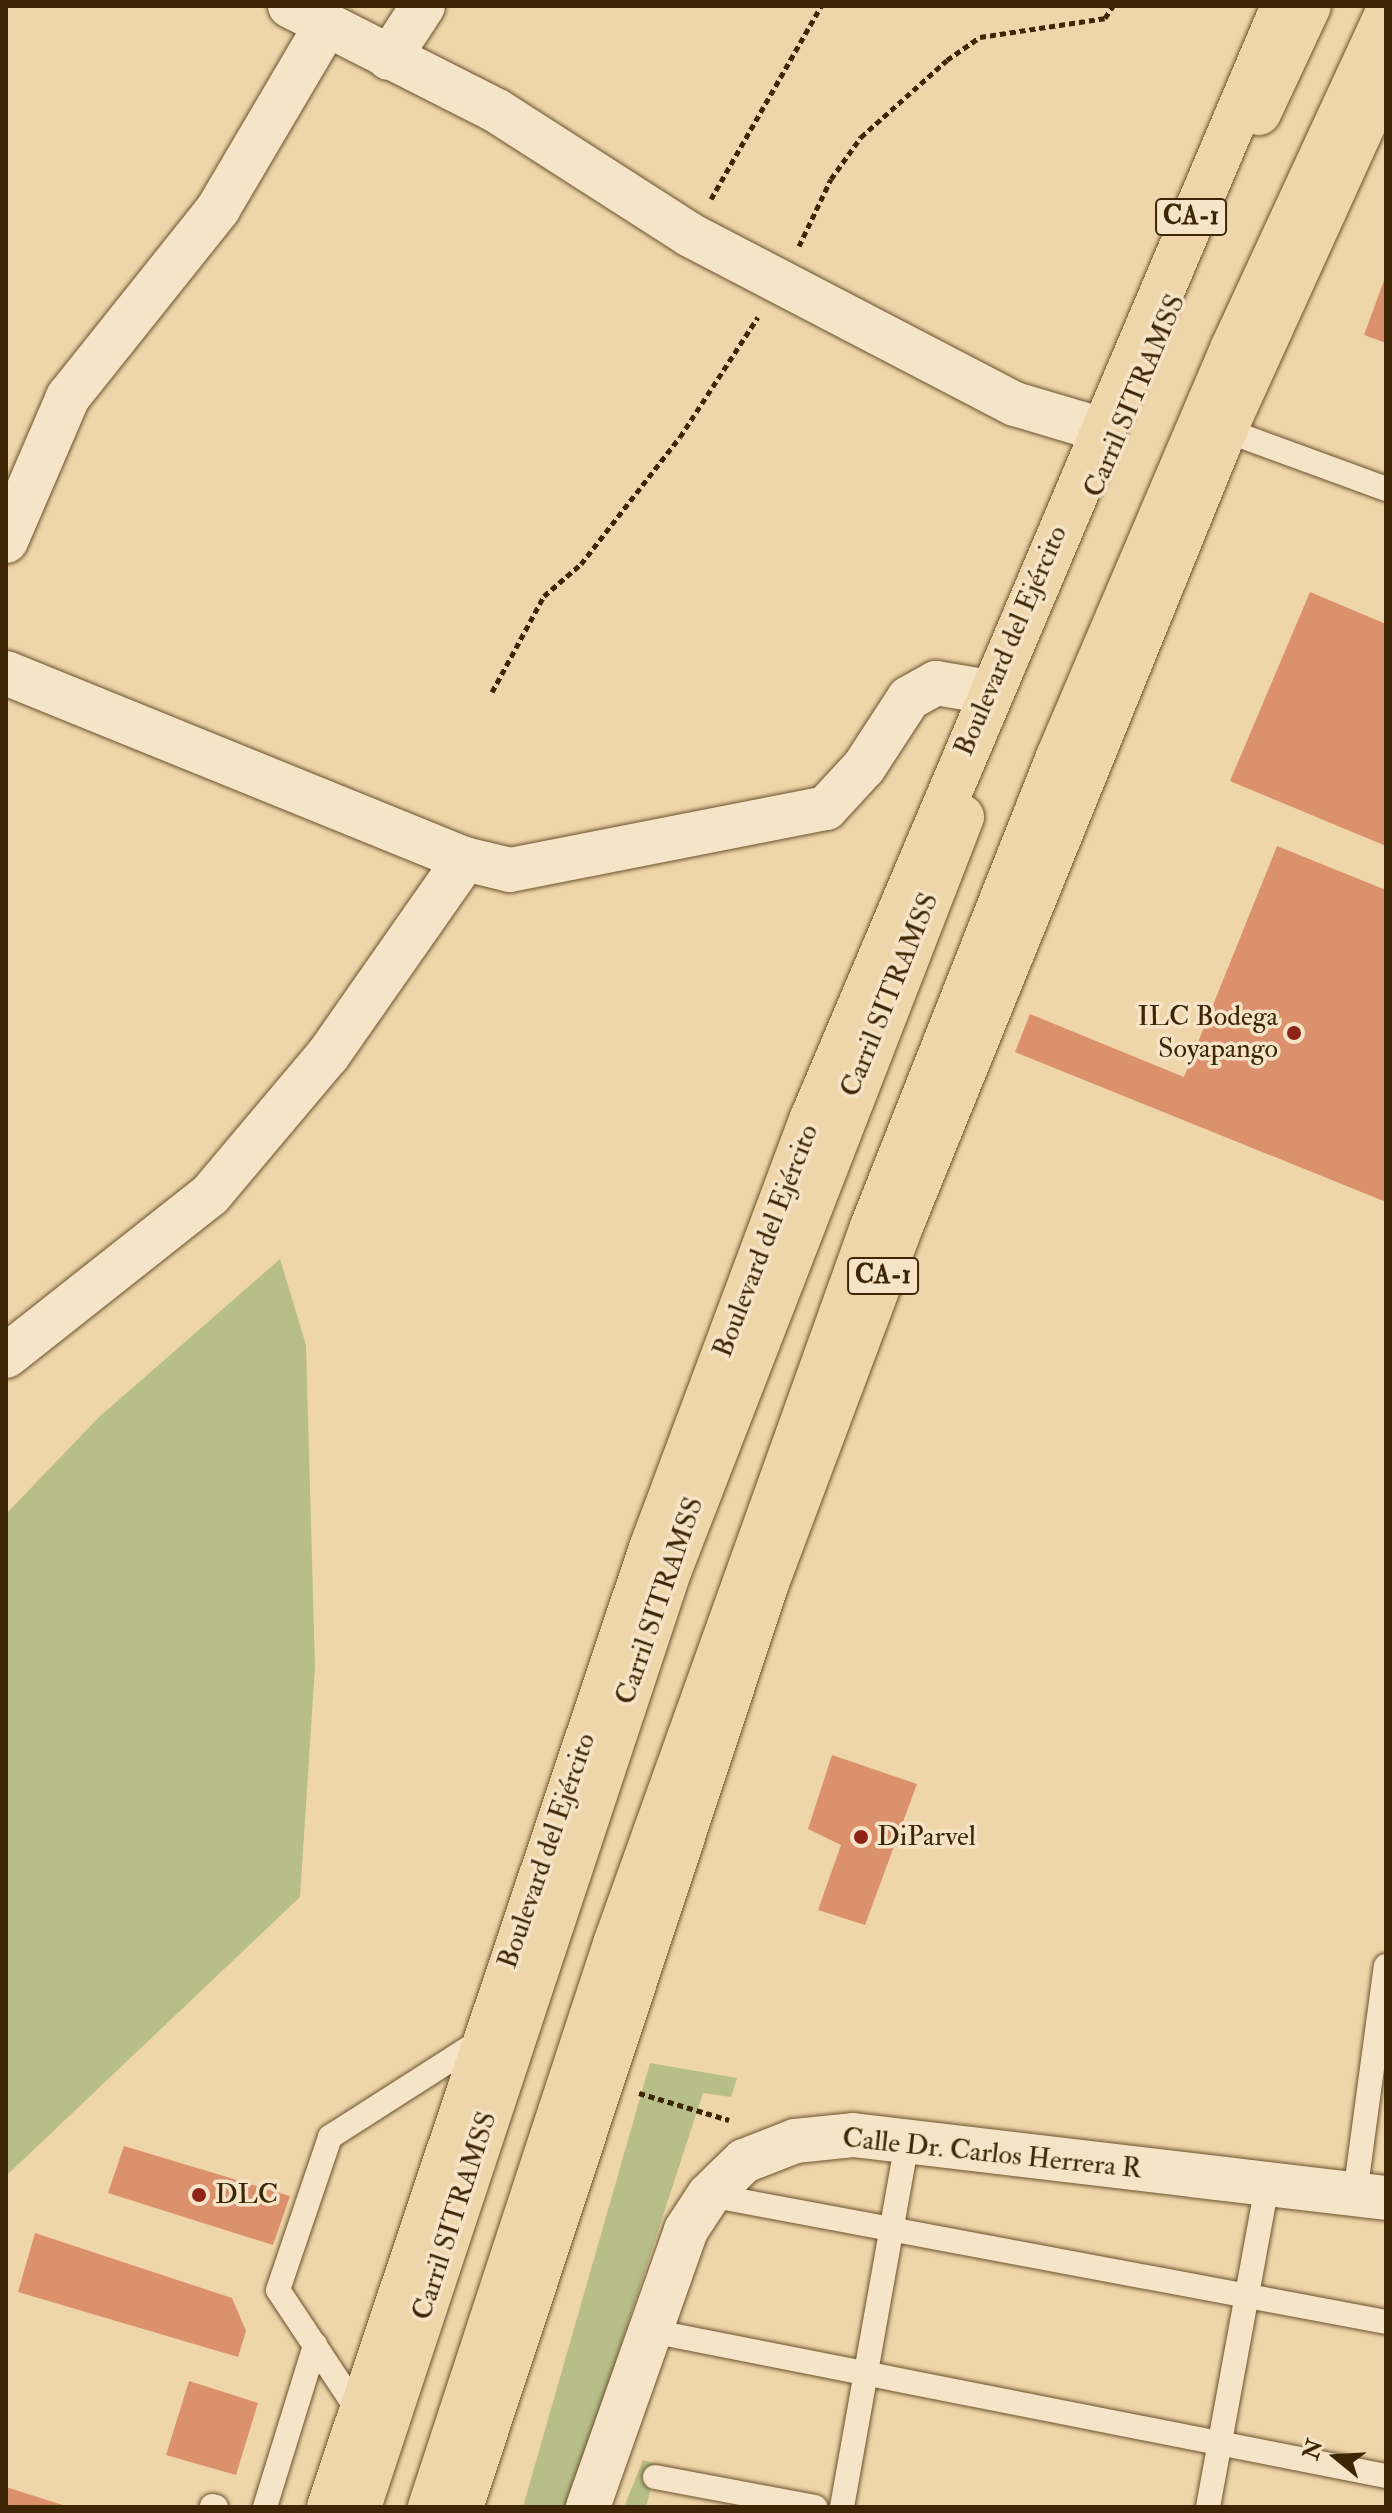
<!DOCTYPE html>
<html>
<head>
<meta charset="utf-8">
<style>
	body { margin:0 }
	#map { position:relative; width:1392px; height:2513px; overflow:hidden; background:#efd6aa; font-family:"IM FELL Double Pica",serif }
	div>[style] { position:absolute }
	.green>* { inset:0; background:#b7be8a }
	.building>* { inset:0; background:#dc916d }
	.path>* { height:5px; margin-top:-2.5px; transform-origin:0; background:repeating-linear-gradient(90deg,#3d2603 0 6px,transparent 0 10px) }
	.roads { filter:drop-shadow(0 0 2px #6a522d) drop-shadow(0 0 2px #6a522d) }
	.service>* { height:24px; margin:-12px; padding:0 12px; transform-origin:12px; border-radius:12px; background:#f5e4c8 }
	.minor>* { height:44px; margin:-22px; padding:0 22px; transform-origin:22px; border-radius:22px; background:#f5e4c8 }
	.primary>* { height:44px; margin:-22px; padding:0 22px; transform-origin:22px; border-radius:22px; background:#efd6aa }
	.trunk>* { height:44px; margin:-22px; padding:0 22px; transform-origin:22px; border-radius:22px; background:#efd6aa }
	.dots>* { width:22px; height:22px; translate:-50% -50%; box-sizing:border-box; border:4px solid #f5e4c8; border-radius:50% }
	span { translate:-50% -50%; white-space:nowrap; text-align:center; line-height:1.15; -webkit-text-stroke:7px #f5e4c8; paint-order:stroke }
	.shield-label span { padding:2px 6px; background:#f5e4c8; border:2px solid; border-radius:6px; -webkit-text-stroke-width:0 }
	.shield-label { font-size:26px; color:#3d2603; font-weight:700 }
	.street-label { font-size:28px; color:#3d2603 }
	.poi-label { font-size:28px; color:#3d2603 }
	.right { translate:-100% -50%; text-align:right }
	.left { translate:0 -50%; text-align:left }
	.frame { position:absolute; inset:0; border:8px solid #3d2603; pointer-events:none }
	.north { position:absolute; left:1296px; top:2417px; width:80px; height:80px; -webkit-text-stroke:6px #f5e4c8; paint-order:stroke; rotate:288deg; font-size:22px; font-weight:700; line-height:32px; text-align:center; color:#3d2603 }
	.north::after { content:''; display:block; margin:auto; width:28px; height:36px; background:#3d2603; clip-path:polygon(50% 0,100% 100%,50% 72%,0 100%) }
</style>
</head>
<body>
<div id="map">
	<div class="green">
		<i style="clip-path:polygon(280px 1259px,306px 1345px,315px 1667px,300px 1897px,6px 2176px,6px 1514px,99px 1417px)"></i>
		<i style="clip-path:polygon(650px 2063px,737px 2078px,731px 2097px,703px 2093px,568px 2507px,523px 2507px)"></i>
		<i style="clip-path:polygon(643px 2460px,657px 2464px,646px 2507px,624px 2507px)"></i>
	</div>
	<div class="building">
		<i style="clip-path:polygon(1386px 275px,1386px 343px,1364px 335px)"></i>
		<i style="clip-path:polygon(1310px 592px,1386px 624px,1386px 846px,1230px 781px)"></i>
		<i style="clip-path:polygon(1277px 846px,1386px 890px,1386px 1202px,1015px 1052px,1030px 1014px,1184px 1077px)"></i>
		<i style="clip-path:polygon(832px 1755px,917px 1784px,865px 1925px,818px 1910px,841px 1845px,808px 1829px)"></i>
		<i style="clip-path:polygon(124px 2146px,290px 2196px,273px 2245px,108px 2193px)"></i>
		<i style="clip-path:polygon(35px 2233px,232px 2298px,246px 2331px,238px 2357px,18px 2292px)"></i>
		<i style="clip-path:polygon(189px 2381px,258px 2403px,236px 2475px,166px 2455px)"></i>
		<i style="clip-path:polygon(6px 2487px,66px 2506px,66px 2507px,6px 2507px)"></i>
	</div>
	<div class="path">
		<i style="left:711px;top:199px;width:222px;rotate:-60.3deg"></i>
		<i style="left:799px;top:246px;width:74px;rotate:-64.5deg"></i>
		<i style="left:831px;top:179px;width:52px;rotate:-54.5deg"></i>
		<i style="left:861px;top:137px;width:115px;rotate:-41.8deg"></i>
		<i style="left:947px;top:60px;width:40px;rotate:-34.9deg"></i>
		<i style="left:980px;top:37px;width:126px;rotate:-8.6deg"></i>
		<i style="left:1105px;top:18px;width:14px;rotate:-56deg"></i>
		<i style="left:492px;top:692px;width:109px;rotate:-61.6deg"></i>
		<i style="left:544px;top:596px;width:49px;rotate:-40.9deg"></i>
		<i style="left:581px;top:564px;width:161px;rotate:-52.1deg"></i>
		<i style="left:680px;top:437px;width:143px;rotate:-57deg"></i>
		<i style="left:639px;top:2093px;width:94px;rotate:16.7deg"></i>
	</div>
	<div class="roads">
		<div class="service">
			<i style="left:1225px;top:430px;width:171px;rotate:20.1deg"></i>
			<i style="left:1355px;top:2194px;width:230px;rotate:-82.3deg"></i>
			<i style="left:709px;top:2195px;width:689px;rotate:10.62deg"></i>
			<i style="left:651px;top:2331px;width:749px;rotate:11.16deg"></i>
			<i style="left:359px;top:2412px;width:146px;rotate:-123.6deg"></i>
			<i style="left:278px;top:2290px;width:162px;rotate:-71.2deg"></i>
			<i style="left:330px;top:2137px;width:182px;rotate:-32.6deg"></i>
			<i style="left:655px;top:2477px;width:163px;rotate:10.6deg"></i>
			<i style="left:212px;top:2506px;width:4px;rotate:14deg"></i>
			<i style="left:265px;top:2507px;width:170px;rotate:-72.8deg"></i>
			<i style="left:842px;top:2507px;width:371px;rotate:-79.9deg"></i>
			<i style="left:1208px;top:2507px;width:328px;rotate:-79.6deg"></i>
		</div>
		<div class="minor">
			<i style="left:290px;top:6px;width:232px;rotate:26.9deg"></i>
			<i style="left:497px;top:111px;width:229px;rotate:32.7deg"></i>
			<i style="left:690px;top:235px;width:366px;rotate:27.5deg"></i>
			<i style="left:1015px;top:404px;width:88px;rotate:16.6deg"></i>
			<i style="left:389px;top:58px;width:62px;rotate:-56.8deg"></i>
			<i style="left:6px;top:541px;width:157px;rotate:-66.7deg"></i>
			<i style="left:68px;top:397px;width:241px;rotate:-51.4deg"></i>
			<i style="left:218px;top:209px;width:211px;rotate:-59.5deg"></i>
			<i style="left:6px;top:673px;width:495px;rotate:22.1deg"></i>
			<i style="left:465px;top:859px;width:46px;rotate:13.7deg"></i>
			<i style="left:510px;top:870px;width:322px;rotate:-11.1deg"></i>
			<i style="left:826px;top:808px;width:56px;rotate:-47.2deg"></i>
			<i style="left:864px;top:767px;width:82px;rotate:-56.9deg"></i>
			<i style="left:909px;top:698px;width:31px;rotate:-29deg"></i>
			<i style="left:936px;top:683px;width:54px;rotate:9.6deg"></i>
			<i style="left:6px;top:1356px;width:260px;rotate:-38.3deg"></i>
			<i style="left:210px;top:1195px;width:183px;rotate:-49.9deg"></i>
			<i style="left:328px;top:1055px;width:239px;rotate:-55deg"></i>
			<i style="left:588px;top:2507px;width:294px;rotate:-70.5deg"></i>
			<i style="left:686px;top:2230px;width:42px;rotate:-56.7deg"></i>
			<i style="left:709px;top:2195px;width:49px;rotate:-44.2deg"></i>
			<i style="left:744px;top:2161px;width:55px;rotate:-21.4deg"></i>
			<i style="left:795px;top:2141px;width:58px;rotate:-5.9deg"></i>
			<i style="left:853px;top:2135px;width:537px;rotate:6.74deg"></i>
		</div>
		<div class="primary">
			<i style="left:1259px;top:113px;width:118px;rotate:-65deg"></i>
			<i style="left:359px;top:2507px;width:985px;rotate:-71.66deg"></i>
			<i style="left:669px;top:1572px;width:810px;rotate:-68.79deg"></i>
			<i style="left:430px;top:2507px;width:593px;rotate:-71.81deg"></i>
			<i style="left:615px;top:1944px;width:762px;rotate:-70.28deg"></i>
			<i style="left:872px;top:1227px;width:505px;rotate:-68.41deg"></i>
			<i style="left:1058px;top:757px;width:444px;rotate:-66.9deg"></i>
			<i style="left:1232px;top:349px;width:368px;rotate:-65.2deg"></i>
		</div>
		<div class="trunk">
			<i style="left:329px;top:2507px;width:1012px;rotate:-71.44deg"></i>
			<i style="left:651px;top:1548px;width:459px;rotate:-69.5deg"></i>
			<i style="left:812px;top:1118px;width:1208px;rotate:-67.04deg"></i>
			<i style="left:461px;top:2507px;width:973px;rotate:-71.68deg"></i>
			<i style="left:767px;top:1583px;width:384px;rotate:-69.4deg"></i>
			<i style="left:902px;top:1224px;width:857px;rotate:-67.86deg"></i>
			<i style="left:1225px;top:430px;width:390px;rotate:-65.6deg"></i>
		</div>
	</div>
	<div class="dots">
		<i style="left:1294px;top:1033px;background:#8f2418"></i>
		<i style="left:861px;top:1837px;background:#8f2418"></i>
		<i style="left:199px;top:2195px;background:#8f2418"></i>
	</div>
	<div class="shield-label">
		<span style="left:1191px;top:217px">CA-1</span>
		<span style="left:883px;top:1276px">CA-1</span>
	</div>
	<div class="street-label">
		<span style="left:1135px;top:396px;rotate:-67deg">Carril SITRAMSS</span>
		<span style="left:1011px;top:641px;rotate:-67deg">Boulevard del Ejército</span>
		<span style="left:890px;top:995px;rotate:-68deg">Carril SITRAMSS</span>
		<span style="left:766px;top:1241px;rotate:-69deg">Boulevard del Ejército</span>
		<span style="left:660px;top:1601px;rotate:-71deg">Carril SITRAMSS</span>
		<span style="left:547px;top:1851px;rotate:-71deg">Boulevard del Ejército</span>
		<span style="left:992px;top:2154px;rotate:6deg">Calle Dr. Carlos Herrera R</span>
		<span style="left:455px;top:2216px;rotate:-72deg">Carril SITRAMSS</span>
	</div>
	<div class="poi-label">
		<span class="right" style="left:1278px;top:1033px">ILC Bodega<br>Soyapango</span>
		<span class="left" style="left:877px;top:1837px">DiParvel</span>
		<span class="left" style="left:215px;top:2195px">DLC</span>
	</div>
	<div class="frame"></div>
	<div class="north">N</div>
</div>
</body>
</html>
